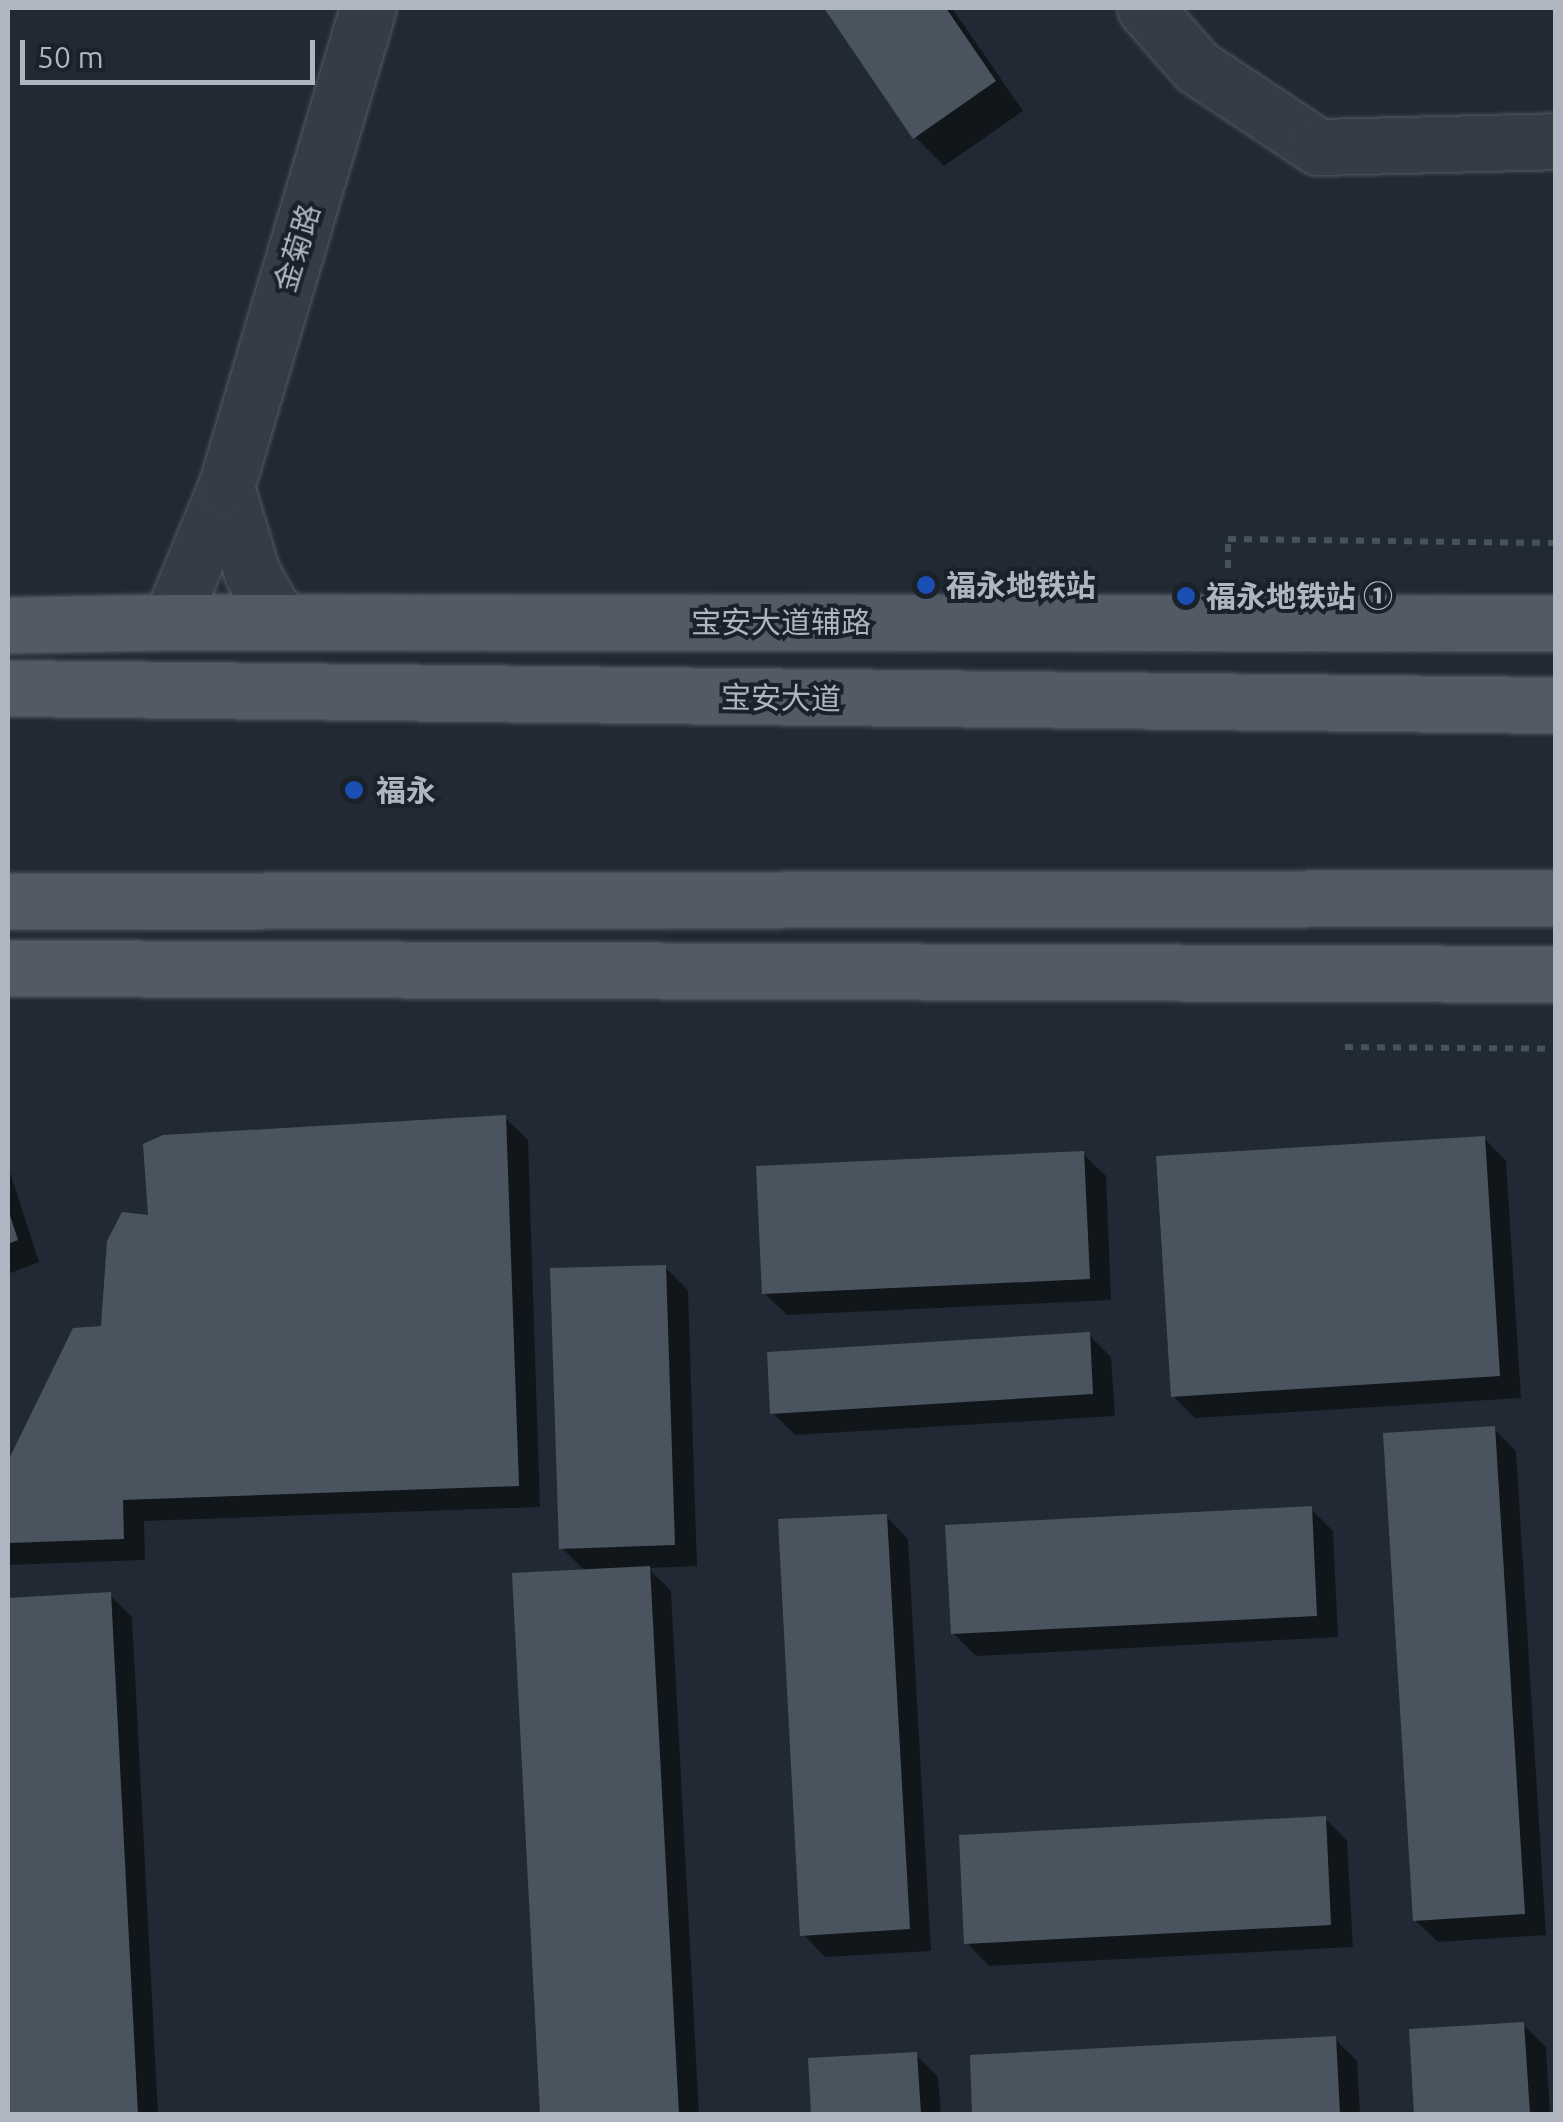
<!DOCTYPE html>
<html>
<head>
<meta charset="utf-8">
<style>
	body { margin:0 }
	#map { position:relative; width:1563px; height:2122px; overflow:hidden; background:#212a34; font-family:Ubuntu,"Noto Sans SC",sans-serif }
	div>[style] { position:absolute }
	.shadow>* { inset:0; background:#0007 }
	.building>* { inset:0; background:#4a545f }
	.path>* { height:6px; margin-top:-3px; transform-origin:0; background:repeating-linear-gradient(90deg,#455456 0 8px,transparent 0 16px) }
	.roads { filter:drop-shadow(0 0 2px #525962) drop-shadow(0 0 2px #525962) }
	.minor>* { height:55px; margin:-27.5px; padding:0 27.5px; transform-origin:27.5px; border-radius:27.5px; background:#343c45 }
	.major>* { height:55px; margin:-27.5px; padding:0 27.5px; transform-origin:27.5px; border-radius:27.5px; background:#525b65 }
	.dots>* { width:28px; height:28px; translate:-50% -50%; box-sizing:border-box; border:5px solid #1a2129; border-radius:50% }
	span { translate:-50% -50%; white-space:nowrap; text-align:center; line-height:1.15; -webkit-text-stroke:8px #1a2129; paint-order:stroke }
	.street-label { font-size:30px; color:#afb6c1 }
	.poi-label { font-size:30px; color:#afb6c1; font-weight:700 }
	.left { translate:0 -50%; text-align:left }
	.frame { position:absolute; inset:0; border:10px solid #afb6c1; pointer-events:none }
	.scale { position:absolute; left:20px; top:40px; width:295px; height:45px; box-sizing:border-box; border:5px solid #afb6c1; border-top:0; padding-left:12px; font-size:30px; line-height:35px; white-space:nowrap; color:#afb6c1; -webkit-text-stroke:8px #1a2129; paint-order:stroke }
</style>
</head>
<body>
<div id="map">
	<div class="shadow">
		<i style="clip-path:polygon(827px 8px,952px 8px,1023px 111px,944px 166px,915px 137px)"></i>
		<i style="clip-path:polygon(505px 1118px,528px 1140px,540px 1507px,144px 1521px,145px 1560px,8px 1565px,8px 1467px,74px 1331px,104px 1329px)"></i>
		<i style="clip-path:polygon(1484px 1138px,1506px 1161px,1521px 1398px,1195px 1418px,1173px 1396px)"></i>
		<i style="clip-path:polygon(1083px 1154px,1106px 1176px,1111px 1300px,787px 1315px,764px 1293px)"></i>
		<i style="clip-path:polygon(8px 1166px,39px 1262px,8px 1274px)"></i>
		<i style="clip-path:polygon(665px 1267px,688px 1290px,697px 1566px,648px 1568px,671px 1591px,699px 2114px,542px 2114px,514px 1576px,586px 1572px,562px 1548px)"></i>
		<i style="clip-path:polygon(1089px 1335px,1111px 1357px,1115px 1416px,795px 1435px,773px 1413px)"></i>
		<i style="clip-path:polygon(1494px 1429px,1516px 1451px,1546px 1935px,1438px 1942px,1415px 1920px)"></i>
		<i style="clip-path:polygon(1311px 1509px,1333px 1531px,1338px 1637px,976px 1656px,953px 1633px)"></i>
		<i style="clip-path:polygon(886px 1516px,908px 1539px,931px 1951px,825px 1957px,803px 1934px)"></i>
		<i style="clip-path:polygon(110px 1595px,132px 1617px,158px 2114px,8px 2114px,8px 1600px)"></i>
		<i style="clip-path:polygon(1325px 1818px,1347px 1841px,1353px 1947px,989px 1966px,967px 1943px)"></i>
		<i style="clip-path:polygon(1523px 2024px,1546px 2047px,1550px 2114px,1417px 2114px,1412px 2032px)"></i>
		<i style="clip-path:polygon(1335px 2039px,1357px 2061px,1360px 2114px,975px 2114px,972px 2057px)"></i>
		<i style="clip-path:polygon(916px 2055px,938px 2077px,941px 2114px,813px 2114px,810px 2061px)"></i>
	</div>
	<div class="building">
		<i style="clip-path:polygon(824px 8px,946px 8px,996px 81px,913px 139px)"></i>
		<i style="clip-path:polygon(506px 1115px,519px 1486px,123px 1500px,124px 1539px,8px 1543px,8px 1461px,73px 1328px,101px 1326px,107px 1241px,122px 1212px,148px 1215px,143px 1144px,163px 1135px)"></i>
		<i style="clip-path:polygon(1485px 1136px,1500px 1376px,1171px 1397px,1156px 1156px)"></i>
		<i style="clip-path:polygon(1084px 1151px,1090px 1279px,762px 1294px,756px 1166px)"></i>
		<i style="clip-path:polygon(8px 1209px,18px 1240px,8px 1244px)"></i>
		<i style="clip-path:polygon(666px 1265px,675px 1545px,559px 1549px,550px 1268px)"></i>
		<i style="clip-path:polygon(1090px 1332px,1093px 1394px,770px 1414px,767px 1352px)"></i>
		<i style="clip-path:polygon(1495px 1426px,1525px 1914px,1413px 1921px,1383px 1433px)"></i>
		<i style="clip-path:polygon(1312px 1506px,1317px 1616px,951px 1634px,945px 1525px)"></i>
		<i style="clip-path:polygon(887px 1514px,910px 1929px,800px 1936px,778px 1519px)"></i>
		<i style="clip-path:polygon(650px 1566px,679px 2114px,540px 2114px,512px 1573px)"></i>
		<i style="clip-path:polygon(111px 1592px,138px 2114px,8px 2114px,8px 1598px)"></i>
		<i style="clip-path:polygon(1326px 1816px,1331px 1925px,964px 1944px,959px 1835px)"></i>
		<i style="clip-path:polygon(1524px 2022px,1530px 2114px,1414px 2114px,1409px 2029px)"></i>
		<i style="clip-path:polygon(1336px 2036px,1340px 2114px,972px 2114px,970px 2055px)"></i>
		<i style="clip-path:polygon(917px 2052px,921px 2114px,811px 2114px,808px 2058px)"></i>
	</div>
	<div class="path">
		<i style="left:1228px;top:568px;width:29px;rotate:-90deg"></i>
		<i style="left:1228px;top:539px;width:328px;rotate:0.7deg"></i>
		<i style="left:1345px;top:1047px;width:211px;rotate:0.5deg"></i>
	</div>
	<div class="roads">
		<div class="minor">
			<i style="left:1145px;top:8px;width:79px;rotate:48.6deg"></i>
			<i style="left:1197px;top:67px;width:145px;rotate:33.5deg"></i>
			<i style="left:1318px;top:147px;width:238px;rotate:-1.4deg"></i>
			<i style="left:226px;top:487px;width:90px;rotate:73.2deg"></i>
			<i style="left:252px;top:573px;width:39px;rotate:61deg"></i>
			<i style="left:271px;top:607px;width:21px;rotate:47deg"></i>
			<i style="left:170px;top:622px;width:146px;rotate:-67.5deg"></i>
			<i style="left:226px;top:487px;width:500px;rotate:-73.5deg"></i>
		</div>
		<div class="major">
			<i style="left:8px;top:625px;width:162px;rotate:-1.1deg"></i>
			<i style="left:170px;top:622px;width:1386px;rotate:0.04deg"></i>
			<i style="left:8px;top:688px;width:1548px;rotate:0.63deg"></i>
			<i style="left:8px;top:901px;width:1548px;rotate:-0.11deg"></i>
			<i style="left:8px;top:968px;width:1548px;rotate:0.22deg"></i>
		</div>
	</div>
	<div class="dots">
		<i style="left:926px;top:585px;background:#1a4fb4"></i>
		<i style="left:1186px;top:596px;background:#1a4fb4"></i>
		<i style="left:354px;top:790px;background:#1a4fb4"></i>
	</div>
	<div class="street-label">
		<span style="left:297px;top:248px;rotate:-73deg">金菊路</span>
		<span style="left:781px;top:622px">宝安大道辅路</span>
		<span style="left:781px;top:698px;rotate:1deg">宝安大道</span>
	</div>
	<div class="poi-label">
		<span class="left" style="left:946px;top:585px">福永地铁站</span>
		<span class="left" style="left:1206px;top:596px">福永地铁站 ①</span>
		<span class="left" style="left:376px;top:790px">福永</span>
	</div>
	<div class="frame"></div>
	<div class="scale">50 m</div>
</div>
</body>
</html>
